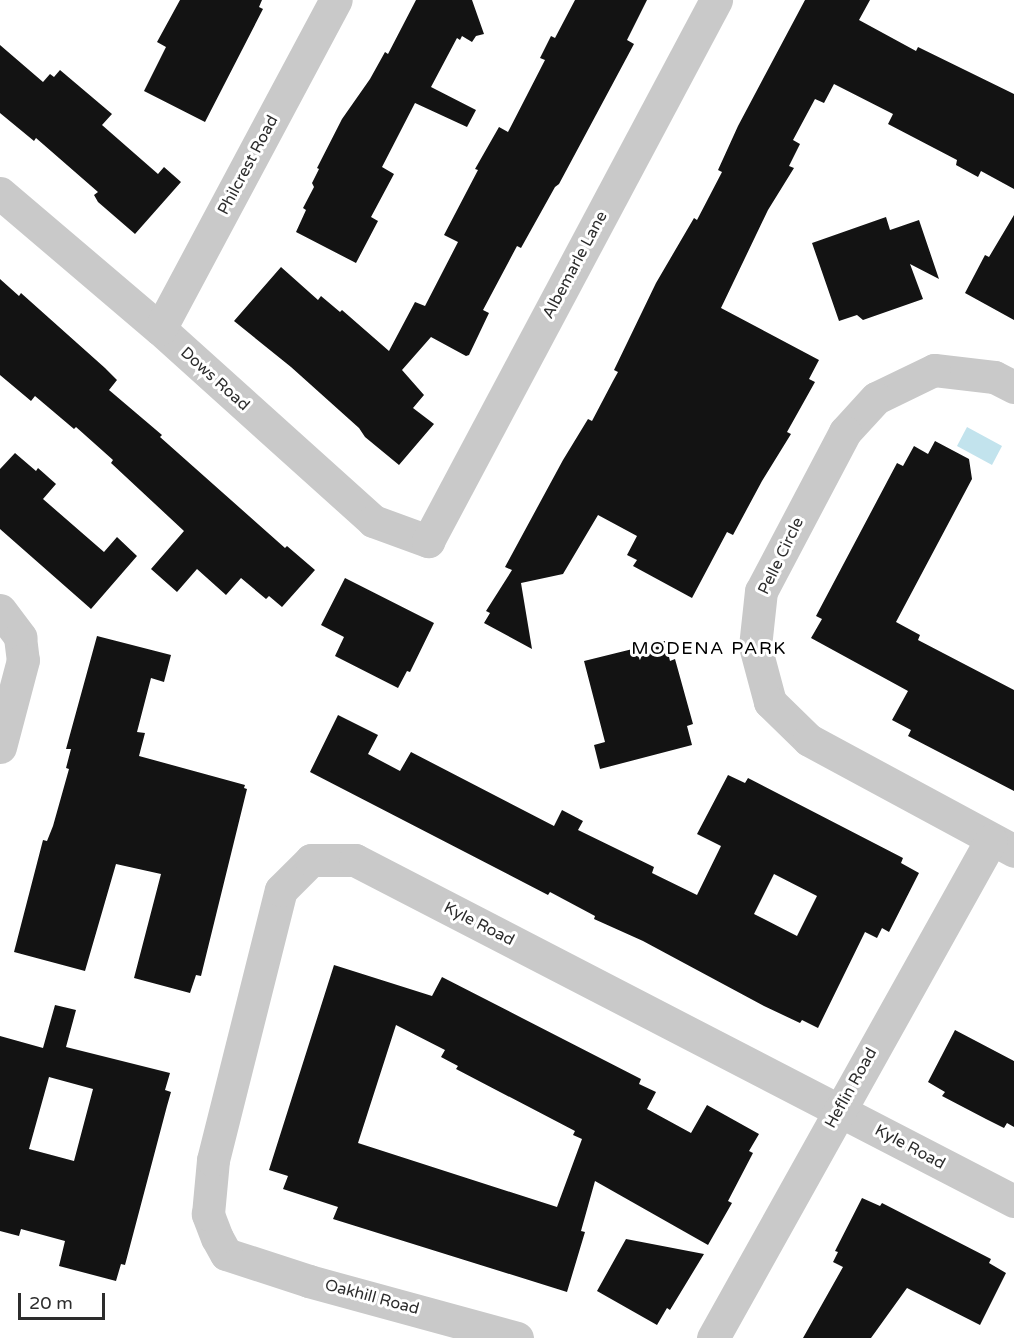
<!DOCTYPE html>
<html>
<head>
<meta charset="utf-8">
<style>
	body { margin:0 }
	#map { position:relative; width:1014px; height:1338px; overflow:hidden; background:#fff; font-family:"Varela Round",sans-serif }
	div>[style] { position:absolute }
	.water>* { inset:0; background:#c2e3ed }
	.building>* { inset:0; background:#131313 }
	.minor>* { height:33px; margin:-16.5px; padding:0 16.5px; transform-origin:16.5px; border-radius:16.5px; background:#c9c9c9 }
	span { translate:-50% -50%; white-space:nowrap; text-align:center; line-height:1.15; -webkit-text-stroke:6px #fff; paint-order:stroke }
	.street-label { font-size:16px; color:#2c2c2c }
	.neighbourhood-label { font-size:18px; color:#000; letter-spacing:1.5px }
	.scale { position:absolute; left:18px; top:1293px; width:87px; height:27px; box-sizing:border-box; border:3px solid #2c2c2c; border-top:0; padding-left:8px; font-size:18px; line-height:21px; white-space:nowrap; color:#2c2c2c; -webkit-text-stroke:4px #fff; paint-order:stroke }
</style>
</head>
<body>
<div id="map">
	<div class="water">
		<i style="clip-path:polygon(967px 427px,1002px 446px,992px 465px,957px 446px)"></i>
	</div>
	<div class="building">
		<i style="clip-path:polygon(180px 0,262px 0,259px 7px,263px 9px,205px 122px,144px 91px,166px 47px,157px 42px)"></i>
		<i style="clip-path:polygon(416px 0,472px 0,484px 34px,476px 36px,472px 42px,462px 36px,460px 40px,457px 38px,431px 87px,476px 110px,467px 127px,415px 103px,382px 167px,394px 174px,371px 217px,378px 221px,356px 263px,296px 232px,306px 210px,303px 208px,314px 187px,312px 183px,319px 169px,317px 168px,342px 119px,370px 79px,385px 52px,388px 54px)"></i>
		<i style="clip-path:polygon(575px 0,647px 0,627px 40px,634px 44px,559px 184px,555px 187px,521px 248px,517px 246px,483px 310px,489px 313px,469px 355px,466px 356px,431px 337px,402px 370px,424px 395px,413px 408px,434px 424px,399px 465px,365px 437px,359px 428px,291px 367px,234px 321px,281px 267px,318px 300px,321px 296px,340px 312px,342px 310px,389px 351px,415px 302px,425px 306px,458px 242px,444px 235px,478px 170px,475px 169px,499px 127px,508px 132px,545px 60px,540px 58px,551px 36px,555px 38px)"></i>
		<i style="clip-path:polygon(805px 0,870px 0,859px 20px,916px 51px,918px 47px,1014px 94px,1014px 189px,981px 171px,978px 177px,956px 165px,957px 160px,888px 124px,893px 114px,834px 84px,824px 103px,815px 99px,793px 140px,800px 144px,789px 166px,794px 168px,768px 210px,721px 308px,819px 360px,809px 379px,815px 382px,787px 432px,791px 434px,762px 481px,733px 535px,727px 532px,692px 598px,633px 566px,637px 560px,627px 555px,637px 536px,598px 515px,563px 574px,521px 583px,532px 649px,484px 623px,490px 613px,486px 611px,512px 570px,505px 567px,563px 460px,588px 419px,592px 421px,613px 381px,618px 372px,614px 370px,656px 283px,694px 218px,697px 220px,722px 172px,718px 170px,738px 126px)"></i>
		<i style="clip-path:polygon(0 45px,43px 82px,50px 74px,54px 77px,60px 70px,112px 114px,102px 125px,158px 174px,164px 167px,181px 182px,135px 234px,98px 202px,94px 195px,98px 192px,36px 138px,34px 141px,0 113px)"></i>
		<i style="clip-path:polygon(1014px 215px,1014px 320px,965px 293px,985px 255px,989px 257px)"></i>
		<i style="clip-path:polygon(886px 217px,890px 230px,919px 220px,939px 279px,910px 264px,923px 299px,863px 320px,857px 315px,839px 321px,812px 243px)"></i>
		<i style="clip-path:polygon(0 279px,19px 296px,21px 293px,105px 368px,117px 380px,109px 390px,162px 435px,160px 437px,285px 548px,287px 546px,315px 570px,282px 607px,269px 596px,266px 599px,241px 578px,226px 595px,197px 569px,177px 592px,151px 569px,184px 531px,111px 463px,113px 460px,76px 427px,74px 429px,35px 396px,31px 401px,0 375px)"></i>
		<i style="clip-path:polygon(935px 441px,969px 459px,972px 479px,896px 622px,920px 635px,918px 640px,1014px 690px,1014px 791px,908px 736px,911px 730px,892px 720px,908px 691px,811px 638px,822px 619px,816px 616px,897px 463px,903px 466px,914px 446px,928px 454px)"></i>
		<i style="clip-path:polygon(15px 453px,36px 471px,38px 468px,56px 484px,43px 499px,104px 552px,117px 537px,137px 556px,91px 609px,0 529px,0 469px)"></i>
		<i style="clip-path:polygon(345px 578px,434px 623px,410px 672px,407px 671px,398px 688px,335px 656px,344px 637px,321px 625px)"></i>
		<i style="clip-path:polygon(97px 636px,171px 655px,164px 682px,151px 678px,137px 732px,145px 733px,139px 756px,245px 785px,244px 788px,247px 789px,201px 976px,196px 975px,190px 993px,134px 978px,161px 874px,116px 864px,85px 971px,14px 952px,43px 840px,47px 841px,53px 826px,69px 769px,66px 768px,71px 749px,66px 749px)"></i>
		<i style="clip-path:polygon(665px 641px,670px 661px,675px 659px,693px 724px,687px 726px,692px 745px,600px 769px,594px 745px,605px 742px,584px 661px)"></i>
		<i style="clip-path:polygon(evenodd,338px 715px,378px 735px,368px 754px,400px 771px,411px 752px,554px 826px,562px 810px,583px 821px,578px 830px,654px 867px,652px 873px,697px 895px,721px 846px,697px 834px,728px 775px,745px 783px,748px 778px,903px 858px,901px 863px,919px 873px,889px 932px,882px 928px,877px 938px,865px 932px,818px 1028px,802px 1020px,800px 1023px,764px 1006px,643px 941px,594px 919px,595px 916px,550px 892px,548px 895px,310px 772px,338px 715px,774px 874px,817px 896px,797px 936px,754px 914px,774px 874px)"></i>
		<i style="clip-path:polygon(evenodd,334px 965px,432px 996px,442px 977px,641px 1079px,639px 1084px,656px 1092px,647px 1109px,691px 1133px,707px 1105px,759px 1134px,749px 1151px,753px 1153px,728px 1201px,732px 1203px,708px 1245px,595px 1181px,581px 1231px,585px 1232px,567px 1292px,333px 1219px,338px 1207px,283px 1189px,288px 1176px,269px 1170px,334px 965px,396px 1025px,445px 1050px,441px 1057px,458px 1066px,456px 1069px,575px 1131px,573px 1135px,582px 1139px,557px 1207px,358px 1143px,396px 1025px)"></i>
		<i style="clip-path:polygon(evenodd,55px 1005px,76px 1010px,66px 1047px,170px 1073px,165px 1090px,171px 1092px,167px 1106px,125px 1265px,121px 1264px,116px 1281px,59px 1266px,65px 1241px,21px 1229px,19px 1236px,0 1231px,0 1036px,43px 1048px,55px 1005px,49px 1077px,93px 1089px,74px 1161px,29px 1149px,49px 1077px)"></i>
		<i style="clip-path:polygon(955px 1030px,1014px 1061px,1014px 1127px,1007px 1123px,1004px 1128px,986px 1119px,942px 1096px,945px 1092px,928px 1082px)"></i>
		<i style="clip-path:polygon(862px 1198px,880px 1206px,882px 1203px,921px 1223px,991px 1259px,989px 1263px,1006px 1273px,980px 1325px,907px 1288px,871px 1338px,803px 1338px,843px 1267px,833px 1262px,838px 1252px,835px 1251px)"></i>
		<i style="clip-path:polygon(626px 1239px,704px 1254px,670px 1310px,667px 1308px,657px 1325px,597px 1291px)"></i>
	</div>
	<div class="minor">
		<i style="left:0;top:193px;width:210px;rotate:40.4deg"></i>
		<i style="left:160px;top:329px;width:287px;rotate:42deg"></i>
		<i style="left:373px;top:521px;width:59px;rotate:20deg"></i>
		<i style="left:428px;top:541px;width:613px;rotate:-61.97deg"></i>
		<i style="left:160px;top:329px;width:373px;rotate:-61.9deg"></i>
		<i style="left:1014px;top:387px;width:22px;rotate:-153deg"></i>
		<i style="left:994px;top:377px;width:60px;rotate:-173.3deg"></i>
		<i style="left:934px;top:370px;width:64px;rotate:154.2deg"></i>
		<i style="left:876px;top:398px;width:46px;rotate:132.4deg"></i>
		<i style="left:845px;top:432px;width:180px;rotate:117.8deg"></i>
		<i style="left:761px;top:591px;width:55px;rotate:96.2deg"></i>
		<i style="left:755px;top:646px;width:58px;rotate:75deg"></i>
		<i style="left:770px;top:702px;width:54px;rotate:44.3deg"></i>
		<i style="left:809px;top:740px;width:233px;rotate:28.4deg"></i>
		<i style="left:0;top:610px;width:34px;rotate:53deg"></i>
		<i style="left:20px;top:637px;width:23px;rotate:83deg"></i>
		<i style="left:23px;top:660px;width:90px;rotate:104.8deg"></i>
		<i style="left:517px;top:1338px;width:216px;rotate:-164.7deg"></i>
		<i style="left:309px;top:1281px;width:87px;rotate:-162deg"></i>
		<i style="left:226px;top:1254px;width:18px;rotate:-119deg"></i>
		<i style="left:217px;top:1238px;width:26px;rotate:-111deg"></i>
		<i style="left:208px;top:1214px;width:54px;rotate:-84.7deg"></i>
		<i style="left:213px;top:1160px;width:278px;rotate:-75.9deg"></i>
		<i style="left:281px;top:890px;width:42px;rotate:-45deg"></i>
		<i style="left:311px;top:860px;width:44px"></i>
		<i style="left:355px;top:860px;width:742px;rotate:27.36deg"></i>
		<i style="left:713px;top:1338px;width:570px;rotate:-60.83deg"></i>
	</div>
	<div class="street-label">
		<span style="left:248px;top:165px;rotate:-62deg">Philcrest Road</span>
		<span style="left:575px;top:265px;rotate:-62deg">Albemarle Lane</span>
		<span style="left:215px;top:379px;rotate:42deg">Dows Road</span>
		<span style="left:781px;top:556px;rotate:-64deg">Pelle Circle</span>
		<span style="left:479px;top:924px;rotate:27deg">Kyle Road</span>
		<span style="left:851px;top:1088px;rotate:-61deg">Heflin Road</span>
		<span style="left:910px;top:1147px;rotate:28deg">Kyle Road</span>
		<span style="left:372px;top:1297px;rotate:15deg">Oakhill Road</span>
	</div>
	<div class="neighbourhood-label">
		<span style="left:709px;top:648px">MODENA PARK</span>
	</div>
	<div class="scale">20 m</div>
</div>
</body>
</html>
